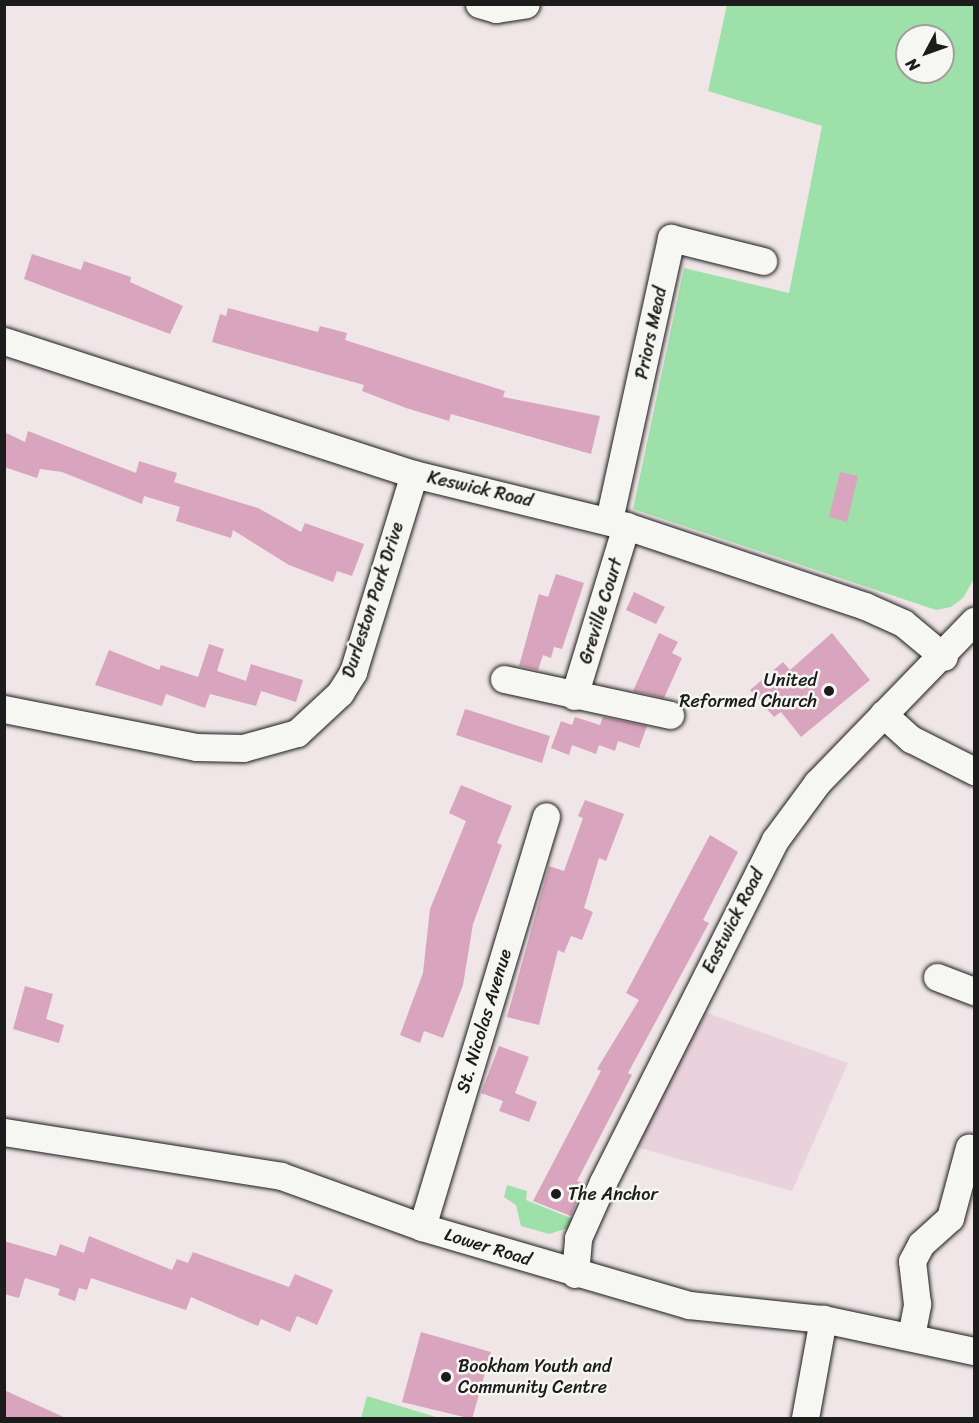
<!DOCTYPE html>
<html>
<head>
<meta charset="utf-8">
<style>
	body { margin:0 }
	#map { position:relative; width:979px; height:1423px; overflow:hidden; background:#f0e6e8; font-family:Sriracha,sans-serif }
	div>[style] { position:absolute }
	.built>* { inset:0; background:#e9d2db }
	.green>* { inset:0; background:#9ee0aa }
	.building>* { inset:0; background:#d9a4be }
	.roads { filter:drop-shadow(0 0 2px #1c1c1c) drop-shadow(0 0 2px #1c1c1c) }
	.minor>* { height:27px; margin:-13.5px; padding:0 13.5px; transform-origin:13.5px; border-radius:13.5px; background:#f6f6f2 }
	.dots>* { width:16px; height:16px; translate:-50% -50%; box-sizing:border-box; border:3px solid #f6f6f2; border-radius:50% }
	span { translate:-50% -50%; white-space:nowrap; text-align:center; line-height:1.15; -webkit-text-stroke:5px #f6f6f2; paint-order:stroke }
	.street-label { font-size:18px; color:#1c1c1c }
	.poi-label { font-size:18px; color:#1c1c1c }
	.right { translate:-100% -50%; text-align:right }
	.left { translate:0 -50%; text-align:left }
	.frame { position:absolute; inset:0; border:6px solid #1c1c1c; pointer-events:none }
	.north { position:absolute; left:895px; top:24px; width:60px; height:60px; box-sizing:border-box; background:#f6f6f2; border:2px solid #9f9f9c; border-radius:50%; rotate:229deg; font-size:16px; font-weight:700; line-height:24px; text-align:center; color:#1c1c1c }
	.north::after { content:''; display:block; margin:auto; width:21px; height:27px; background:#1c1c1c; clip-path:polygon(50% 0,100% 100%,50% 72%,0 100%) }
</style>
</head>
<body>
<div id="map">
	<div class="built">
		<i style="clip-path:polygon(690px 1007px,848px 1063px,792px 1191px,629px 1145px)"></i>
	</div>
	<div class="green">
		<i style="clip-path:polygon(evenodd,727px 5px,974px 5px,974px 579px,963px 598px,951px 607px,936px 610px,633px 509px,684px 268px,789px 293px,822px 126px,708px 91px,727px 5px,907px 36px,943px 36px,943px 72px,907px 72px,907px 36px)"></i>
		<i style="clip-path:polygon(507px 1185px,527px 1191px,526px 1200px,573px 1219px,568px 1228px,549px 1234px,521px 1226px,516px 1205px,504px 1197px)"></i>
		<i style="clip-path:polygon(367px 1396px,439px 1418px,361px 1418px)"></i>
	</div>
	<div class="building">
		<i style="clip-path:polygon(32px 254px,81px 270px,84px 261px,131px 277px,130px 282px,183px 306px,170px 334px,24px 279px)"></i>
		<i style="clip-path:polygon(228px 308px,318px 332px,320px 326px,347px 333px,345px 340px,505px 391px,503px 397px,600px 416px,591px 454px,451px 414px,449px 421px,406px 408px,362px 391px,364px 385px,212px 342px,220px 314px,226px 316px)"></i>
		<i style="clip-path:polygon(28px 431px,136px 473px,139px 461px,177px 473px,174px 482px,258px 508px,301px 532px,305px 523px,364px 544px,352px 576px,337px 571px,333px 582px,289px 565px,233px 530px,231px 538px,176px 521px,180px 507px,144px 496px,142px 504px,62px 472px,40px 469px,37px 478px,4px 467px,4px 432px,25px 442px)"></i>
		<i style="clip-path:polygon(840px 472px,858px 476px,847px 522px,829px 517px)"></i>
		<i style="clip-path:polygon(556px 574px,584px 583px,562px 649px,554px 647px,551px 658px,543px 655px,538px 670px,519px 666px,539px 594px,548px 597px)"></i>
		<i style="clip-path:polygon(634px 592px,665px 607px,656px 624px,626px 610px)"></i>
		<i style="clip-path:polygon(659px 633px,678px 642px,672px 653px,682px 658px,664px 698px,633px 691px)"></i>
		<i style="clip-path:polygon(832px 633px,870px 680px,801px 737px,781px 712px,774px 717px,750px 690px,783px 662px,790px 670px)"></i>
		<i style="clip-path:polygon(209px 644px,224px 649px,217px 671px,246px 681px,251px 664px,303px 680px,296px 702px,261px 691px,256px 706px,210px 694px,205px 708px,166px 694px,162px 706px,95px 685px,109px 650px,159px 670px,161px 665px,198px 677px)"></i>
		<i style="clip-path:polygon(465px 709px,550px 736px,542px 763px,456px 735px)"></i>
		<i style="clip-path:polygon(575px 717px,600px 725px,603px 717px,647px 726px,639px 748px,618px 741px,615px 751px,599px 745px,596px 754px,572px 745px,569px 755px,551px 748px,561px 721px,572px 725px)"></i>
		<i style="clip-path:polygon(461px 785px,512px 806px,497px 843px,502px 845px,473px 924px,463px 985px,443px 1038px,424px 1031px,420px 1043px,400px 1035px,423px 973px,430px 909px,466px 821px,449px 813px)"></i>
		<i style="clip-path:polygon(585px 800px,624px 814px,606px 861px,599px 858px,584px 908px,593px 912px,582px 940px,571px 936px,564px 953px,558px 950px,539px 1025px,507px 1017px,549px 866px,564px 871px,583px 818px,578px 816px)"></i>
		<i style="clip-path:polygon(710px 835px,738px 852px,703px 920px,709px 923px,628px 1073px,632px 1075px,577px 1181px,584px 1183px,571px 1216px,533px 1201px,601px 1071px,597px 1069px,639px 1000px,626px 993px)"></i>
		<i style="clip-path:polygon(25px 986px,53px 994px,46px 1019px,64px 1025px,59px 1043px,13px 1029px)"></i>
		<i style="clip-path:polygon(499px 1046px,529px 1057px,515px 1093px,537px 1102px,529px 1122px,499px 1111px,503px 1101px,481px 1093px)"></i>
		<i style="clip-path:polygon(89px 1236px,172px 1270px,177px 1259px,188px 1263px,193px 1252px,289px 1287px,295px 1274px,333px 1290px,317px 1325px,297px 1316px,290px 1332px,261px 1319px,258px 1326px,191px 1297px,186px 1310px,91px 1278px,87px 1290px,79px 1288px,75px 1301px,58px 1295px,60px 1289px,25px 1278px,19px 1298px,4px 1294px,4px 1241px,56px 1256px,60px 1244px,84px 1253px)"></i>
		<i style="clip-path:polygon(421px 1332px,491px 1352px,472px 1419px,402px 1402px)"></i>
		<i style="clip-path:polygon(4px 1390px,68px 1419px,4px 1419px)"></i>
	</div>
	<div class="roads">
		<div class="minor">
			<i style="left:479px;top:4px;width:18px;rotate:16deg"></i>
			<i style="left:496px;top:9px;width:30px;rotate:-9deg"></i>
			<i style="left:4px;top:341px;width:431px;rotate:18deg"></i>
			<i style="left:414px;top:474px;width:218px;rotate:13.8deg"></i>
			<i style="left:626px;top:526px;width:252px;rotate:18.5deg"></i>
			<i style="left:865px;top:606px;width:42px;rotate:24.1deg"></i>
			<i style="left:903px;top:623px;width:53px;rotate:39.7deg"></i>
			<i style="left:609px;top:520px;width:289px;rotate:-77.6deg"></i>
			<i style="left:671px;top:238px;width:95px;rotate:14deg"></i>
			<i style="left:504px;top:679px;width:170px;rotate:12.2deg"></i>
			<i style="left:574px;top:696px;width:178px;rotate:-73deg"></i>
			<i style="left:4px;top:709px;width:196px;rotate:11.2deg"></i>
			<i style="left:196px;top:747px;width:47px;rotate:1.2deg"></i>
			<i style="left:243px;top:748px;width:56px;rotate:-15.5deg"></i>
			<i style="left:297px;top:733px;width:59px;rotate:-42.9deg"></i>
			<i style="left:340px;top:693px;width:25px;rotate:-58deg"></i>
			<i style="left:353px;top:672px;width:207px;rotate:-72.9deg"></i>
			<i style="left:883px;top:714px;width:38px;rotate:42deg"></i>
			<i style="left:911px;top:739px;width:71px;rotate:26.9deg"></i>
			<i style="left:937px;top:977px;width:40px;rotate:21deg"></i>
			<i style="left:4px;top:1132px;width:280px;rotate:9deg"></i>
			<i style="left:281px;top:1176px;width:150px;rotate:19.9deg"></i>
			<i style="left:422px;top:1227px;width:278px;rotate:16.3deg"></i>
			<i style="left:689px;top:1305px;width:135px;rotate:6deg"></i>
			<i style="left:823px;top:1319px;width:154px;rotate:12deg"></i>
			<i style="left:422px;top:1227px;width:429px;rotate:-73.2deg"></i>
			<i style="left:575px;top:1274px;width:36px;rotate:-85deg"></i>
			<i style="left:578px;top:1238px;width:61px;rotate:-65.9deg"></i>
			<i style="left:603px;top:1182px;width:383px;rotate:-63.3deg"></i>
			<i style="left:775px;top:840px;width:71px;rotate:-53.6deg"></i>
			<i style="left:817px;top:783px;width:226px;rotate:-45.9deg"></i>
			<i style="left:911px;top:1336px;width:33px;rotate:-79deg"></i>
			<i style="left:917px;top:1304px;width:43px;rotate:-96.6deg"></i>
			<i style="left:912px;top:1261px;width:19px;rotate:-62deg"></i>
			<i style="left:921px;top:1244px;width:39px;rotate:-42deg"></i>
			<i style="left:950px;top:1218px;width:73px;rotate:-75deg"></i>
			<i style="left:805px;top:1418px;width:101px;rotate:-79.7deg"></i>
		</div>
	</div>
	<div class="dots">
		<i style="left:829px;top:691px;background:#1c1c1c"></i>
		<i style="left:556px;top:1194px;background:#1c1c1c"></i>
		<i style="left:446px;top:1377px;background:#1c1c1c"></i>
	</div>
	<div class="street-label">
		<span style="left:651px;top:333px;rotate:-78deg">Priors Mead</span>
		<span style="left:480px;top:489px;rotate:13deg">Keswick Road</span>
		<span style="left:373px;top:600px;rotate:-72deg">Durleston Park Drive</span>
		<span style="left:601px;top:611px;rotate:-73deg">Greville Court</span>
		<span style="left:733px;top:921px;rotate:-63deg">Eastwick Road</span>
		<span style="left:484px;top:1021px;rotate:-73deg">St. Nicolas Avenue</span>
		<span style="left:488px;top:1247px;rotate:17deg">Lower Road</span>
	</div>
	<div class="poi-label">
		<span class="right" style="left:817px;top:691px">United<br>Reformed Church</span>
		<span class="left" style="left:568px;top:1194px">The Anchor</span>
		<span class="left" style="left:458px;top:1377px">Bookham Youth and<br>Community Centre</span>
	</div>
	<div class="frame"></div>
	<div class="north">N</div>
</div>
</body>
</html>
